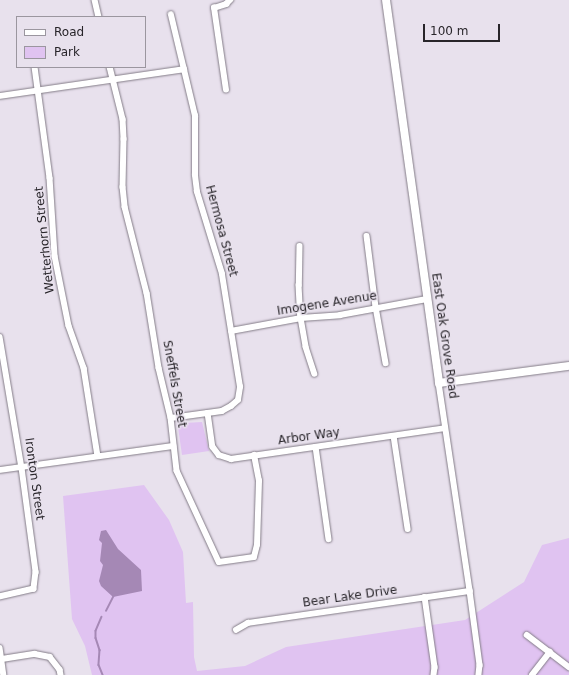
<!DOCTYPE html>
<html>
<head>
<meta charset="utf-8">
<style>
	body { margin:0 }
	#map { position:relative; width:569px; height:675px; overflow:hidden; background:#e8e1ed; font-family:"DejaVu Sans",sans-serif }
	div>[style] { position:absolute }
	.green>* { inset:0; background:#e0c3f1 }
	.water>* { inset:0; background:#a588b5 }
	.stream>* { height:1.5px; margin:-0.75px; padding:0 0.75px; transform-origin:0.75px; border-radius:0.75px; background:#a588b5 }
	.roads { filter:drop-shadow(0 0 1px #837c87) drop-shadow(0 0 1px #837c87) }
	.street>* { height:5.5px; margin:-2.75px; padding:0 2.75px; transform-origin:2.75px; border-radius:2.75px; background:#fff }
	.secondary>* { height:8px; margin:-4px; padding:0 4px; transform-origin:4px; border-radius:4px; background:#fff }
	span { translate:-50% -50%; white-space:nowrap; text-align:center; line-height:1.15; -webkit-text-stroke:3px #e8e1ed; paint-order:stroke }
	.street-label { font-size:12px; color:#28252a }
	.legend { position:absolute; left:16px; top:16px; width:130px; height:52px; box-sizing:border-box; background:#e8e1ed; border:1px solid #9b969f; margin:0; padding:5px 7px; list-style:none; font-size:12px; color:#28252a }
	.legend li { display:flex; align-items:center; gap:8px; height:20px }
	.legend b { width:20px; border:1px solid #9b969f }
	.scale { position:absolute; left:423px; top:24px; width:77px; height:18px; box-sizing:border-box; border:2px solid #28252a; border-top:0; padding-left:5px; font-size:12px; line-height:14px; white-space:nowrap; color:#28252a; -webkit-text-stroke:3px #e8e1ed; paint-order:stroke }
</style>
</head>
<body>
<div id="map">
	<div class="green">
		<i style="clip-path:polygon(202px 422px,209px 451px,182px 455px,178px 427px,184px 423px)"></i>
		<i style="clip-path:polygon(144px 485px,169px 520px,183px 552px,186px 603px,193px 602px,194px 657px,197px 671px,245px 666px,286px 647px,465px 620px,524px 582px,542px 545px,569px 538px,569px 675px,92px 675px,85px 646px,72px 619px,63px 496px)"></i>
	</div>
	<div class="water">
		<i style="clip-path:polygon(106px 530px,118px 549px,141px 570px,142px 591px,113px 597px,101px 586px,99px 581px,103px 565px,100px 561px,102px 543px,99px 540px,101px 531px)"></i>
	</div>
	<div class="stream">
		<i style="left:106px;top:611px;width:16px;rotate:-63deg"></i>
		<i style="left:102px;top:617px;width:15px;rotate:113deg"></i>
		<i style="left:96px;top:631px;width:7px;rotate:90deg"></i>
		<i style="left:96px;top:638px;width:13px;rotate:72deg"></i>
		<i style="left:100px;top:650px;width:15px;rotate:94deg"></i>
		<i style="left:99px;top:665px;width:11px;rotate:68deg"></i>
	</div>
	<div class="roads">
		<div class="street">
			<i style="left:95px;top:0;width:17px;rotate:77deg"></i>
			<i style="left:35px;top:67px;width:112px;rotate:82.3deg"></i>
			<i style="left:50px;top:178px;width:78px;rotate:86.3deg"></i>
			<i style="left:55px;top:256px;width:71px;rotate:78.7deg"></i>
			<i style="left:69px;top:326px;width:45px;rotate:70.3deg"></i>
			<i style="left:84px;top:368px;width:89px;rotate:81deg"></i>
			<i style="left:110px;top:67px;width:54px;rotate:76deg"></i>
			<i style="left:123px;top:119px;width:20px;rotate:87deg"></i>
			<i style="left:124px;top:139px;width:48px;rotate:91.2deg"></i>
			<i style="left:123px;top:187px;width:20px;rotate:84deg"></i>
			<i style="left:125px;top:207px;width:89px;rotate:75.7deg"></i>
			<i style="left:147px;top:293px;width:76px;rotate:80.9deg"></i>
			<i style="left:159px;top:368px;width:51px;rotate:76.5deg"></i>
			<i style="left:171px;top:418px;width:53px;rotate:83.5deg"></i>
			<i style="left:177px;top:471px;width:100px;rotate:65.2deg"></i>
			<i style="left:219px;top:562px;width:35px;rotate:-8deg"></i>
			<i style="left:254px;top:557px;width:12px;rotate:-76deg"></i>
			<i style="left:257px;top:545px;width:64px;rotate:-88.2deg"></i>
			<i style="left:259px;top:481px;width:26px;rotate:-101deg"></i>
			<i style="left:226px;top:90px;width:83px;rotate:-98.3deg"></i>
			<i style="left:214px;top:8px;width:13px;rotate:-18deg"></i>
			<i style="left:226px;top:4px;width:6px;rotate:-45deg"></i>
			<i style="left:0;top:96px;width:186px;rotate:-8.3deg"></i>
			<i style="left:367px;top:236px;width:72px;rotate:82.8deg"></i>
			<i style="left:376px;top:307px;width:57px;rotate:79.9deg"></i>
			<i style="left:300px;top:246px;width:39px;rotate:91deg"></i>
			<i style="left:299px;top:285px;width:33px;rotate:87deg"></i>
			<i style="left:301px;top:318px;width:29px;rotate:80deg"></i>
			<i style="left:306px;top:347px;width:28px;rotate:72deg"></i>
			<i style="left:231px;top:331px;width:71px;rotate:-10.5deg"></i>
			<i style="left:301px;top:318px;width:39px;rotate:-4deg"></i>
			<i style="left:340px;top:315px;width:88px;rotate:-10.4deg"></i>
			<i style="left:0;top:337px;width:133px;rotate:80.5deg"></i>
			<i style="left:22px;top:468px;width:105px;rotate:82.3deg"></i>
			<i style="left:36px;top:572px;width:17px;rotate:97deg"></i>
			<i style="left:34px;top:589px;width:35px;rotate:167deg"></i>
			<i style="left:439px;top:383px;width:210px;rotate:81.5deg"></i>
			<i style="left:470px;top:591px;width:75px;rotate:82.3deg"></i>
			<i style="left:480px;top:665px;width:10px;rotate:96deg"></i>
			<i style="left:208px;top:413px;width:34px;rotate:82deg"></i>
			<i style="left:213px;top:447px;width:10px;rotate:53deg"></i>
			<i style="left:219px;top:455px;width:13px;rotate:18deg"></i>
			<i style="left:231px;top:459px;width:216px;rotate:-8.2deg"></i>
			<i style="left:171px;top:418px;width:51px;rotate:-7.8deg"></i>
			<i style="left:222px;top:411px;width:10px;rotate:-29deg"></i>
			<i style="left:231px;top:406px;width:9px;rotate:-41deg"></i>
			<i style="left:238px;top:400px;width:13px;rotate:-81deg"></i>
			<i style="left:240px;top:387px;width:114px;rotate:-99.1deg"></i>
			<i style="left:222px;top:274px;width:86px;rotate:-107deg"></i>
			<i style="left:197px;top:192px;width:17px;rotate:-97deg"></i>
			<i style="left:195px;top:175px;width:59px;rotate:-90deg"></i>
			<i style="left:195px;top:116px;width:104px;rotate:-103.4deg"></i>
			<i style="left:394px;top:436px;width:94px;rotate:81.4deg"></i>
			<i style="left:316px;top:447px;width:93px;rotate:82deg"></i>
			<i style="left:0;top:470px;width:175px;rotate:-7.9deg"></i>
			<i style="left:425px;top:597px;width:71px;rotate:81.9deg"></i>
			<i style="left:435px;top:667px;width:8px;rotate:97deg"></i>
			<i style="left:236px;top:630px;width:14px;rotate:-30deg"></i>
			<i style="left:248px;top:623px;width:224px;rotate:-8.2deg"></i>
			<i style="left:527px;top:635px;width:53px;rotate:37.3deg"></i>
			<i style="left:0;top:648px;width:27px;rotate:82deg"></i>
			<i style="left:2px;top:659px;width:33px;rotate:-9deg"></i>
			<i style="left:35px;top:654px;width:15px;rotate:11deg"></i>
			<i style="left:50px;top:657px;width:16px;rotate:52deg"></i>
			<i style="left:60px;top:670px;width:5px;rotate:79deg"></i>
			<i style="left:532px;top:675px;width:29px;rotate:-52deg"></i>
		</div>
		<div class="secondary">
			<i style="left:386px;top:0;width:387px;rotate:82.1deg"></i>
			<i style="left:439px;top:383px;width:131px;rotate:-7.5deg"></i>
		</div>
	</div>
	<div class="street-label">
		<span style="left:221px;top:231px;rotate:75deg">Hermosa Street</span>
		<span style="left:45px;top:240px;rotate:-96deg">Wetterhorn Street</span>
		<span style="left:327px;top:304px;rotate:-9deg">Imogene Avenue</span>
		<span style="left:444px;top:336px;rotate:82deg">East Oak Grove Road</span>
		<span style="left:174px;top:384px;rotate:80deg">Sneffels Street</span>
		<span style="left:309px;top:437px;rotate:-8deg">Arbor Way</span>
		<span style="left:34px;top:479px;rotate:82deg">Ironton Street</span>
		<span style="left:350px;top:597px;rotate:-8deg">Bear Lake Drive</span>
	</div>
	<ul class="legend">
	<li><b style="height:5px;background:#fff"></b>Road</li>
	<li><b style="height:11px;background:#e0c3f1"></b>Park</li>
	</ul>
	<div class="scale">100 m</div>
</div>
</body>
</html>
